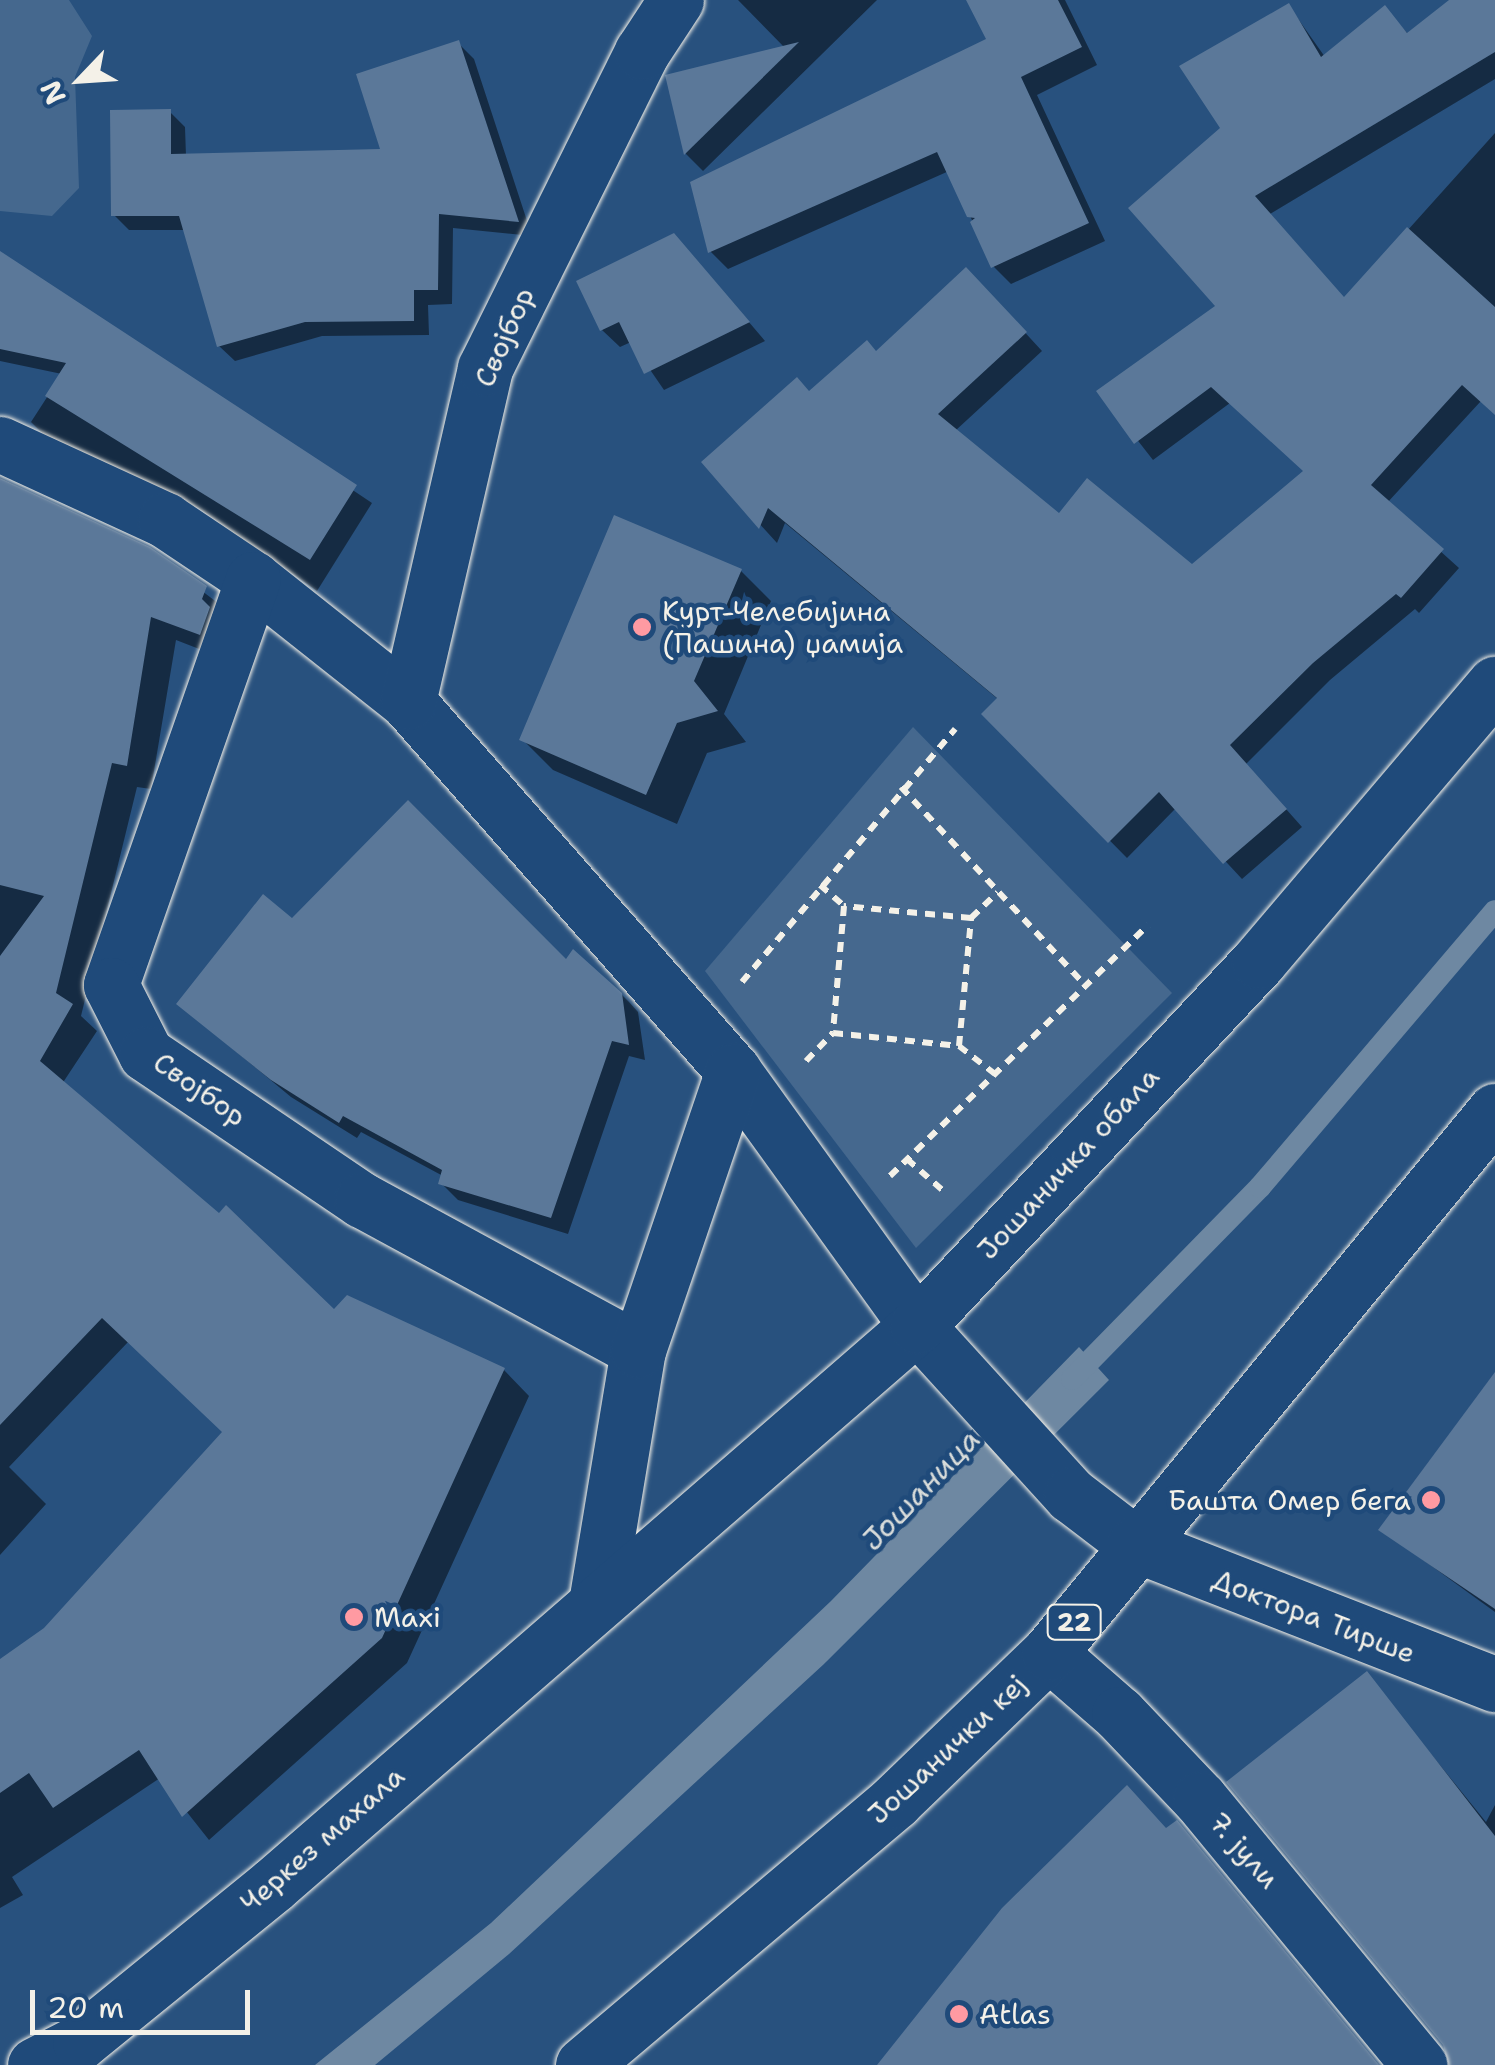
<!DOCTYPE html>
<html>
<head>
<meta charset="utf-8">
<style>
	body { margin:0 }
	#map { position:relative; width:1495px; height:2065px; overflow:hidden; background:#28517e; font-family:"Shantell Sans",sans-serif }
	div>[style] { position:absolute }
	.green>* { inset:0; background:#45688e }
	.water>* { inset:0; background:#6e88a2 }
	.shadow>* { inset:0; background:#0007 }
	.stream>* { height:22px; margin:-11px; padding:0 11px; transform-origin:11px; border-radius:11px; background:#6e88a2 }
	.building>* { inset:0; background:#5b7899 }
	.path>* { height:6px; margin-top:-3px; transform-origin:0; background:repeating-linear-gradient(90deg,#f4f1e8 0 10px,transparent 0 18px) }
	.roads { filter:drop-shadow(0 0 2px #f4f1e8) drop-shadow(0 0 2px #f4f1e8) }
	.minor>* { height:55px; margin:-27.5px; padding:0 27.5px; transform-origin:27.5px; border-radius:27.5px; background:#1f4a7a }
	.primary>* { height:55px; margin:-27.5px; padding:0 27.5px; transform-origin:27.5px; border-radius:27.5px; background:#1f4a7a }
	.dots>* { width:28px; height:28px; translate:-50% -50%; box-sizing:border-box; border:5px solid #1f4a7a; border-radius:50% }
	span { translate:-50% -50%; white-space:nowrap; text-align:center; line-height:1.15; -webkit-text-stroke:9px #1f4a7a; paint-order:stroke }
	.shield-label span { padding:2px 8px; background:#1f4a7a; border:2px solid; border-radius:8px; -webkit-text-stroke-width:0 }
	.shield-label { font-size:25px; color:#f4f1e8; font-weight:700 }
	.street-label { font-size:28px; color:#f4f1e8 }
	.poi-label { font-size:28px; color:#f4f1e8 }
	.left { translate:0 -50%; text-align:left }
	.right { translate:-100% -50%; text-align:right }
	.water-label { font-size:30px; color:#d9dcda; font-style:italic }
	.north { position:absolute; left:30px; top:30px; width:100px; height:100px; -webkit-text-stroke:8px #1f4a7a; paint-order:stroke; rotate:245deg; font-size:28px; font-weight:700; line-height:40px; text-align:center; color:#f4f1e8 }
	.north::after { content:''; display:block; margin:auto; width:35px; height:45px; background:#f4f1e8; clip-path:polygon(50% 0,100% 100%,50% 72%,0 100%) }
	.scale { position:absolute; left:30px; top:1990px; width:220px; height:45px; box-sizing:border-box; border:5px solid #f4f1e8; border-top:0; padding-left:12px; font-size:30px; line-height:35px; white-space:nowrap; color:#f4f1e8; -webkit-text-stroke:8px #1f4a7a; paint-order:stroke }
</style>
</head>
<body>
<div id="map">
	<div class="green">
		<i style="clip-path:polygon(0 0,69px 0,92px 36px,75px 77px,79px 188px,52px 216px,0 211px)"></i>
		<i style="clip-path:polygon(913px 727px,1172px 993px,916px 1248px,705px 971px)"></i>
	</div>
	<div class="water">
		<i style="clip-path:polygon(1079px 1347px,1109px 1380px,824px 1664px,509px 1954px,375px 2065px,315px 2065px,491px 1923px,831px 1601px)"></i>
	</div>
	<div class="shadow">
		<i style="clip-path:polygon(738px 0,877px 0,703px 171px,686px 154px,668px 77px,785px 48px)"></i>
		<i style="clip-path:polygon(969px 0,1065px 0,1097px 65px,1037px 95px,1105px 241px,1011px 284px,994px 267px,949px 171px,728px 269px,710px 251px,989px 40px)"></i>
		<i style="clip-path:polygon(1453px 0,1495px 0,1495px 79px,1270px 214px,1345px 300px,1495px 133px,1495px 414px,1481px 401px,1387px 503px,1459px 568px,1419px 613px,1415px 609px,1330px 680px,1246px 764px,1302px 827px,1242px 879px,1176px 808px,1127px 858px,985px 714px,999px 700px,785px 523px,777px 543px,704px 463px,983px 287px,1042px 351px,955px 431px,1059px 516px,1192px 567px,1306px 472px,1230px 403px,1153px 460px,1099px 391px,1219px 307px,1223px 128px,1289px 6px,1325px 57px,1385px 9px,1409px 35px)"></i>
		<i style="clip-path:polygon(458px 43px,474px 59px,532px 236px,453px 228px,452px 304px,428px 305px,429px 335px,322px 336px,235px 361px,219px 346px,186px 230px,129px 230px,113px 214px,170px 112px,185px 127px,186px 156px,384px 151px)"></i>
		<i style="clip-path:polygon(0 254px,372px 503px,317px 591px,198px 508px,48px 439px,31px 422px,62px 374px,0 361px)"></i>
		<i style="clip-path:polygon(691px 254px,765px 341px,664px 390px,631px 342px,620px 347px,602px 330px)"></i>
		<i style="clip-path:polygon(0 478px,148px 550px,231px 613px,225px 659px,176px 640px,151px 789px,137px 787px,81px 1016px,97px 1031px,62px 1084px,334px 1312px,504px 1370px,529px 1396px,407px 1663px,209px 1840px,160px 1778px,12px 1877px,23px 1895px,0 1908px,0 1662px,46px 1630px,225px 1432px,129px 1341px,9px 1467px,46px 1504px,0 1555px)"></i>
		<i style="clip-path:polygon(741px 571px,771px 601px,724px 714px,746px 742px,707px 753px,677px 824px,553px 770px,522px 739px)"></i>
		<i style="clip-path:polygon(292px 921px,566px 962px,611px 984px,629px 1002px,638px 1012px,645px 1060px,629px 1056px,568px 1234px,458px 1200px,441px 1183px,443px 1176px,361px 1132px,357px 1138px,291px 1097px,179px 1004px)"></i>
		<i style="clip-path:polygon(1495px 1388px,1495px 1612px,1382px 1530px)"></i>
		<i style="clip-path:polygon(1367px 1675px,1486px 1822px,1495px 1805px,1495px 2065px,1451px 2065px)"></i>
	</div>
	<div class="stream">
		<i style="left:1072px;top:1379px;width:269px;rotate:-45.6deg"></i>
		<i style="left:1260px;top:1187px;width:362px;rotate:-49.6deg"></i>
	</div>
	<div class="building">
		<i style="clip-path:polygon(966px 0,1058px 0,1082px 47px,1021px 77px,1089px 223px,991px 268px,970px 222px,975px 218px,967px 217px,937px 152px,708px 253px,690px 182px,986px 39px)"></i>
		<i style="clip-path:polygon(1449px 0,1495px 0,1495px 52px,1255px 196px,1344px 297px,1407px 227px,1495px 307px,1495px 415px,1462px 385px,1371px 485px,1444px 549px,1401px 598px,1396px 594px,1313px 663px,1230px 745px,1287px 809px,1223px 864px,1159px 792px,1108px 843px,981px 714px,997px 698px,768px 508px,759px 529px,701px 462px,797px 377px,809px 391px,867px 340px,876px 351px,966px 267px,1027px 332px,938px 414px,1059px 513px,1087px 478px,1192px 564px,1303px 471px,1211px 387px,1134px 444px,1096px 391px,1215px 306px,1128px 208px,1220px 128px,1179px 66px,1289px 3px,1321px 57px,1385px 5px,1407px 33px)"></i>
		<i style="clip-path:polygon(459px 40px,519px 222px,439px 214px,438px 290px,414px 290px,414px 321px,305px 322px,217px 347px,179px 216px,111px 216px,110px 110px,171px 109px,171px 154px,380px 149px,356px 74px)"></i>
		<i style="clip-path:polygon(799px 42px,684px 155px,665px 75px)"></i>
		<i style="clip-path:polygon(674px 233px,750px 322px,644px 374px,619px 322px,600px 331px,576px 281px)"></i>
		<i style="clip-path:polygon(0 251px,357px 485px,310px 560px,45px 396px,66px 363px,0 349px)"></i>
		<i style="clip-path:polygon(0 478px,150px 547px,207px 586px,202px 599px,210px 607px,200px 635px,151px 617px,127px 766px,112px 763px,56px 993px,73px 1004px,40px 1061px,219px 1213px,226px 1205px,334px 1309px,347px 1295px,505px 1368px,382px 1638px,182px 1817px,139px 1750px,53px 1808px,29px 1773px,0 1793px,0 1659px,44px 1628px,222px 1432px,102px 1318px,0 1425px,0 956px,44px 896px,0 885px)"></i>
		<i style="clip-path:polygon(614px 515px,742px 569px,694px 681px,718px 711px,677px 723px,646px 795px,519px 740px)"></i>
		<i style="clip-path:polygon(408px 800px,566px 959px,573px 949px,622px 993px,629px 1045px,612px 1041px,551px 1218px,438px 1184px,442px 1170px,343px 1116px,339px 1123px,271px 1080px,176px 1004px,263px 894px,292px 918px)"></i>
		<i style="clip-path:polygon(1495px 1372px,1495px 1609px,1378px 1530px)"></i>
		<i style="clip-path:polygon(1367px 1671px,1495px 1836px,1495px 2065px,1449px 2065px,1443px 2045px,1226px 1782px)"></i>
		<i style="clip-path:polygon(1127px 1785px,1166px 1828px,1177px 1820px,1379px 2065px,877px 2065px,1002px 1908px)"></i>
	</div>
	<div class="path">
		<i style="left:901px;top:787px;width:273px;rotate:47.1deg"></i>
		<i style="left:820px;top:885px;width:32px;rotate:41deg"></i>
		<i style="left:971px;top:918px;width:37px;rotate:-44deg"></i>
		<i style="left:742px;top:982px;width:331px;rotate:-49.9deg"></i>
		<i style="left:959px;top:1046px;width:129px;rotate:-84.6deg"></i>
		<i style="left:971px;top:918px;width:128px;rotate:-174.6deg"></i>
		<i style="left:844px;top:906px;width:127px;rotate:95deg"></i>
		<i style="left:833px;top:1033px;width:127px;rotate:5.9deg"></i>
		<i style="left:959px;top:1046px;width:46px;rotate:37.9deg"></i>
		<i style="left:806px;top:1061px;width:39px;rotate:-46deg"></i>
		<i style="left:907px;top:1159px;width:53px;rotate:41.2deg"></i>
		<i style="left:890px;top:1176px;width:360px;rotate:-44.2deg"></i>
	</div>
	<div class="roads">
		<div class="minor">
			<i style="left:0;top:444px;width:182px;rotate:24.7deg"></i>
			<i style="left:165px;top:520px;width:106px;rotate:33.8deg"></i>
			<i style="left:253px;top:579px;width:198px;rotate:38.4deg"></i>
			<i style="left:408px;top:702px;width:492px;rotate:48.6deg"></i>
			<i style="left:733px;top:1071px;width:314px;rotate:54.2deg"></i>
			<i style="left:917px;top:1326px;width:229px;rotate:47.7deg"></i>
			<i style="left:1071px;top:1495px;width:81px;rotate:37.4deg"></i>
			<i style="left:1135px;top:1544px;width:386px;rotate:21.3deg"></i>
			<i style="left:253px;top:579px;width:430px;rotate:109.3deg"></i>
			<i style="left:111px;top:985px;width:77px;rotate:63.1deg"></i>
			<i style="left:146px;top:1054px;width:261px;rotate:34.1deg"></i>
			<i style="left:362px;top:1200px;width:314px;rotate:28.5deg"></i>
			<i style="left:408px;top:702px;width:343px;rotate:-77deg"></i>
			<i style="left:485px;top:368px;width:353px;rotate:-63.6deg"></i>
			<i style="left:642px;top:52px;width:62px;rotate:-56.8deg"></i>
			<i style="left:597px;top:1597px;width:250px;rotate:-80.6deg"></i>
			<i style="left:638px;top:1350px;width:295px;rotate:-71.2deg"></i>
			<i style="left:1049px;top:1653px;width:93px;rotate:41.1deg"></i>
			<i style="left:1119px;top:1714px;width:117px;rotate:46.4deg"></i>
			<i style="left:1200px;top:1799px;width:345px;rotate:50.5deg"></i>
			<i style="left:35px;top:2065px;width:51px;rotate:-27.1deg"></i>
			<i style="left:80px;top:2042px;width:249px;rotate:-39.1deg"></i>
			<i style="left:273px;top:1885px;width:853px;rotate:-40.96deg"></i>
			<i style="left:917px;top:1326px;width:500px;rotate:-46.86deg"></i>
			<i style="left:1259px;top:961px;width:364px;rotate:-49.6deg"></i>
		</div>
		<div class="primary">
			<i style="left:583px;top:2065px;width:409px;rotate:-40.2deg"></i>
			<i style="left:895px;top:1801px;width:214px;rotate:-43.9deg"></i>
			<i style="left:1049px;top:1653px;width:702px;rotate:-50.55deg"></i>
		</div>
	</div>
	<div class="dots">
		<i style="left:642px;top:627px;background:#ff9aa2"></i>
		<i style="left:1431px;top:1500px;background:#ff9aa2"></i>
		<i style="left:354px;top:1617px;background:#ff9aa2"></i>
		<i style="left:959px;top:2014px;background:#ff9aa2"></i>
	</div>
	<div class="shield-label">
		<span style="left:1074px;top:1622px">22</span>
	</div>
	<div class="street-label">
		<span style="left:504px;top:337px;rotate:-66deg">Својбор</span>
		<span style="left:200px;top:1089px;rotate:35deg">Својбор</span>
		<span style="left:1068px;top:1163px;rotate:-47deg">Јошаничка обала</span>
		<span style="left:1314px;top:1616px;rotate:21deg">Доктора Тирше</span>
		<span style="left:947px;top:1749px;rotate:-43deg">Јошанички кеј</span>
		<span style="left:322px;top:1839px;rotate:-41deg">Черкез махала</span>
		<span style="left:1244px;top:1850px;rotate:49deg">7. јули</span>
	</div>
	<div class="poi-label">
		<span class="left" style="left:662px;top:627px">Курт-Челебијина<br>(Пашина) џамија</span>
		<span class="right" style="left:1411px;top:1500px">Башта Омер бега</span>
		<span class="left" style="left:374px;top:1617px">Maxi</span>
		<span class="left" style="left:979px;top:2014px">Atlas</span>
	</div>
	<div class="water-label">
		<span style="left:921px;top:1490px;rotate:-46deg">Јошаница</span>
	</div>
	<div class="north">N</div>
	<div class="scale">20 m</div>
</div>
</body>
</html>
